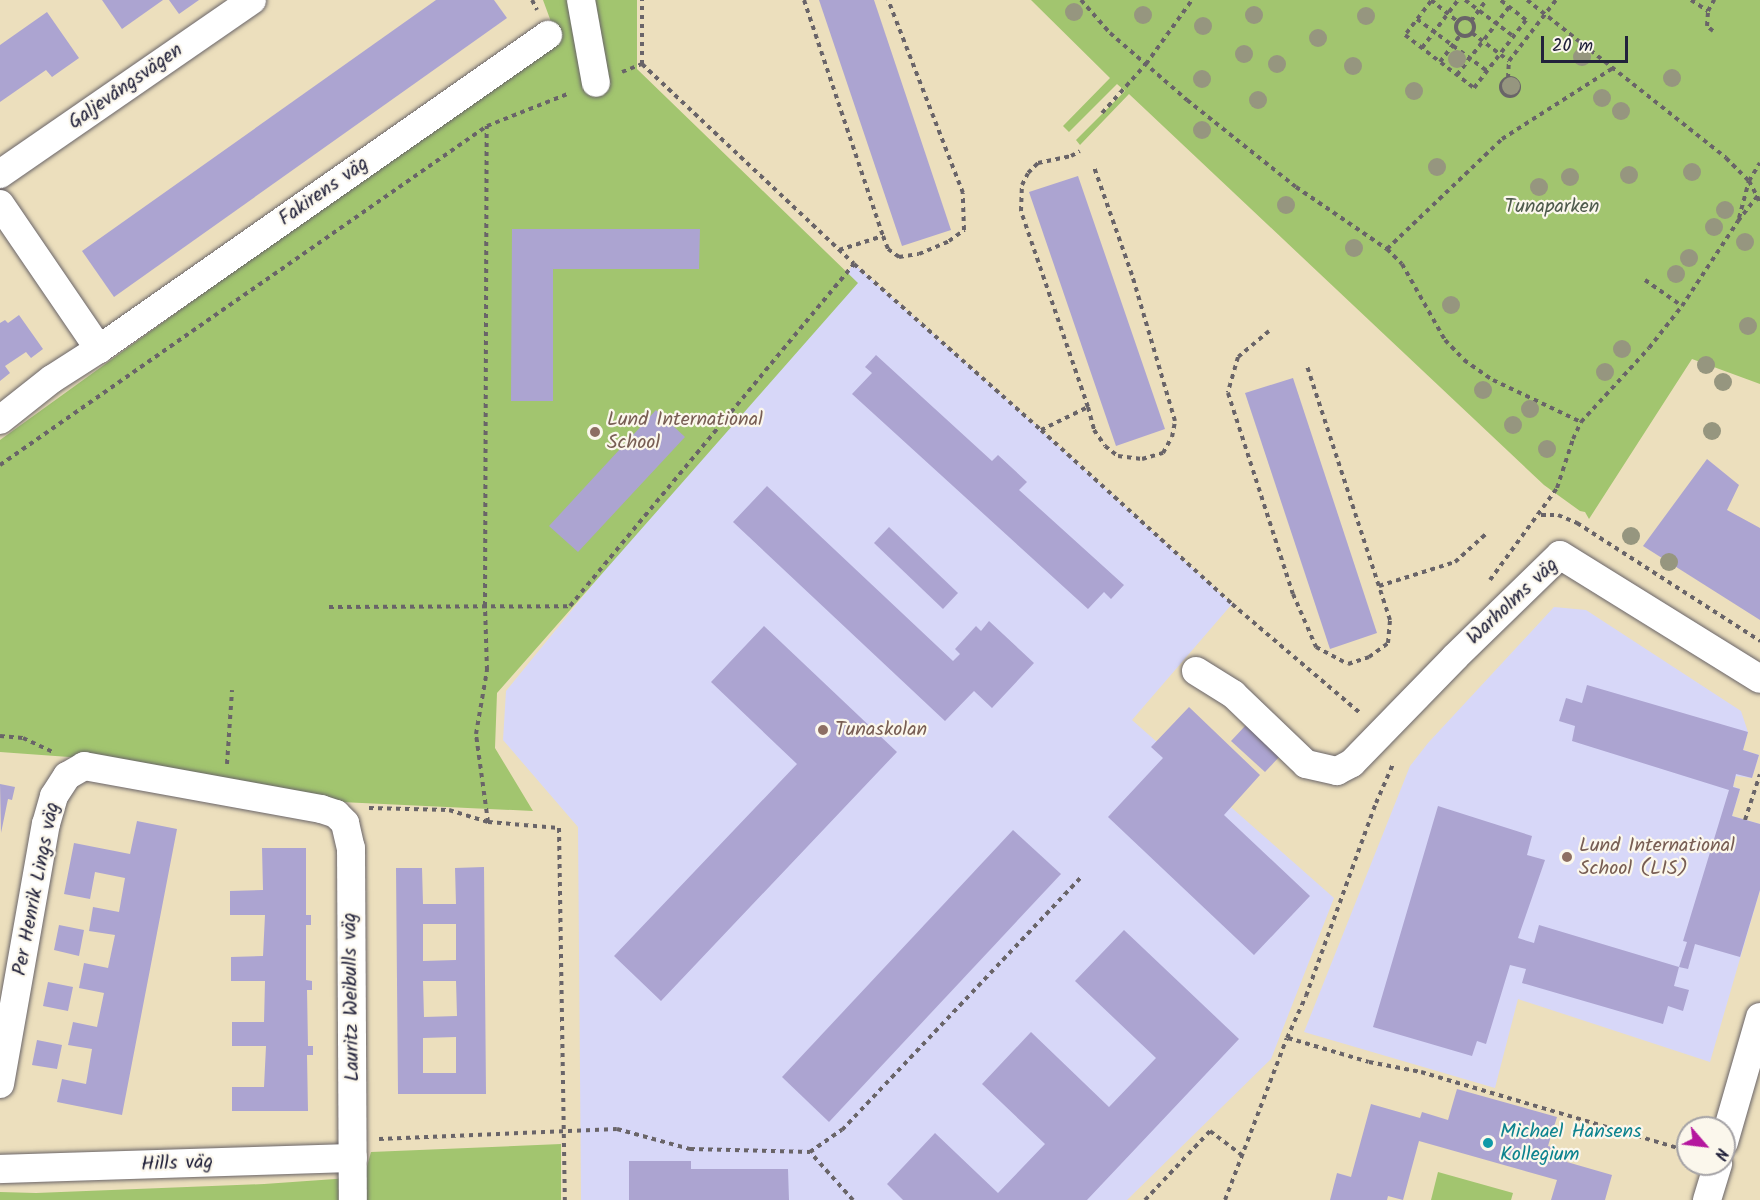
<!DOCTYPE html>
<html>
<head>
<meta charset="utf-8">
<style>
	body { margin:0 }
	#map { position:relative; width:1760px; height:1200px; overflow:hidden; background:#ecdfbd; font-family:Kalam,sans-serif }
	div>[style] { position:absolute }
	.built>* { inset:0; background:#d7d7f8 }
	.green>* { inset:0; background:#a2c56f }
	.building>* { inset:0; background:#aca4d1 }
	.path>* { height:4px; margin-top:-2px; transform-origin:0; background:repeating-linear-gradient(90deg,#696468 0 4.5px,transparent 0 9px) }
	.path>.ring { margin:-2px; padding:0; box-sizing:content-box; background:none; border:4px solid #696468; border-radius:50% }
	.roads { filter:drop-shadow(0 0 2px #696468) drop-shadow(0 0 2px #696468) }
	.minor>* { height:28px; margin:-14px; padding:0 14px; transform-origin:14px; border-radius:14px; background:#fff }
	.trees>* { width:18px; height:18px; margin:-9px; border-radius:50%; background:#96967f }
	.dots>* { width:16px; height:16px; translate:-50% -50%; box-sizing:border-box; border:3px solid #fbf7ec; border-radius:50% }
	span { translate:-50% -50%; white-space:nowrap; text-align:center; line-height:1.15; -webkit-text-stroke:4.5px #fbf7ec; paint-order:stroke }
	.street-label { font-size:20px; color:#22223b }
	.park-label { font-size:20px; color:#4f5b4d }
	.education-label { font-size:20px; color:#785e54 }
	.left { translate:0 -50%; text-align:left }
	.culture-label { font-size:20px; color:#0d838f }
	.north { position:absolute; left:1676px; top:1116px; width:60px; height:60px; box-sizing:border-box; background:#fbf7ec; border:2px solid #a4a2a5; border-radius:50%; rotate:118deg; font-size:16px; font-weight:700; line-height:24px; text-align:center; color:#22223b }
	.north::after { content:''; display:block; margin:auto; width:21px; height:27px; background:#b5179e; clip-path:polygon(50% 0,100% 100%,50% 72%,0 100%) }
	.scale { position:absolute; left:1541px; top:36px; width:87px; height:27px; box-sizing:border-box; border:3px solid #22223b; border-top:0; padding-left:8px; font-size:18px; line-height:21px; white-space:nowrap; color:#22223b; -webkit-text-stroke:4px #fbf7ec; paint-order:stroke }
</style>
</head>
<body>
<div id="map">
	<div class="built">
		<i style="clip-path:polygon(854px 264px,1041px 430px,1232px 604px,1132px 720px,1334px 898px,1271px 1059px,1127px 1200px,581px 1200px,578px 827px,503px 740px,506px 691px)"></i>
		<i style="clip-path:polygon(1554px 607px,1586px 610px,1741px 711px,1748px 732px,1743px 750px,1759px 755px,1752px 778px,1736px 776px,1733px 786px,1740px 789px,1732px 816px,1760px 824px,1760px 890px,1710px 1062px,1518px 999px,1495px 1088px,1304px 1032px,1410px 766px,1428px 743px)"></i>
	</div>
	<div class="green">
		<i style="clip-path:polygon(543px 0,637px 0,637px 69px,858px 283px,497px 693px,495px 748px,533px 811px,341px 802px,83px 758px,0 752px,0 440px,557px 38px)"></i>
		<i style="clip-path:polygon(1031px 0,1760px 0,1760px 384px,1692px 359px,1589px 519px,1585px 512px,1580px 511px,1544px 485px,1129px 94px,1080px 145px,1076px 140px,1125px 91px,1117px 84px,1069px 132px,1063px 126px,1110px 78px)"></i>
		<i style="clip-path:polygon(561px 1144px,561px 1200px,0 1200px,0 1192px,36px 1193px,264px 1184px,364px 1177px,371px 1152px)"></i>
		<i style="clip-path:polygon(1438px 1172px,1513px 1193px,1511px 1200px,1431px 1200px)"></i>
	</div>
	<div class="building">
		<i style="clip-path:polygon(102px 0,163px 0,122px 29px)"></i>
		<i style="clip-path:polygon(169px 0,199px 0,179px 14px)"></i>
		<i style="clip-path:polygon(436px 0,494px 0,507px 18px,114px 297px,82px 251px)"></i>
		<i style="clip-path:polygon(819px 0,874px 0,951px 230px,902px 246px)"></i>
		<i style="clip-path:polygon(47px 12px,79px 58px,52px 77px,46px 70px,0 102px,0 45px)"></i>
		<i style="clip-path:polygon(1078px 176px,1165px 429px,1116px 446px,1029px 192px)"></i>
		<i style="clip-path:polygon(512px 229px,700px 229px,699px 269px,553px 269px,553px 401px,511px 401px)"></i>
		<i style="clip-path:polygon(19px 315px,43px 349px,31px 358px,26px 352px,5px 366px,10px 373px,0 381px,0 323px,5px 320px,8px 323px)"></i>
		<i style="clip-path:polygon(876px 355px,992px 461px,998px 455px,1027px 482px,1019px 490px,1124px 585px,1111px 599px,1104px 592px,1088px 609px,852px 394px,872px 373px,865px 367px)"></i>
		<i style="clip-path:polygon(1293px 378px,1377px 633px,1330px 649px,1245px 393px)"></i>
		<i style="clip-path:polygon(656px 410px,685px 437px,578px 552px,549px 526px)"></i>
		<i style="clip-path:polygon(1707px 459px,1739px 485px,1727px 510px,1760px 528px,1760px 620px,1643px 546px)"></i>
		<i style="clip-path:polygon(767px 486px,953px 661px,960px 654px,955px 649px,976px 626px,981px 631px,989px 621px,1034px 663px,992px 708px,974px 691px,945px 721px,733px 522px)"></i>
		<i style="clip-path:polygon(889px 527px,958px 593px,943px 609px,874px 543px)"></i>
		<i style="clip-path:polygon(764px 626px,897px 752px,661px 1001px,614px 956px,797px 764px,711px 682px)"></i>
		<i style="clip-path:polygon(1587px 685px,1748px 732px,1743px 750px,1759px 755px,1752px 778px,1736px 774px,1733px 787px,1740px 789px,1732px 816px,1760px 824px,1760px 890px,1740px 957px,1695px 944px,1688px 969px,1679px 967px,1687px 942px,1683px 941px,1729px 790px,1572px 741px,1575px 726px,1559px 721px,1566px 698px,1582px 703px)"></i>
		<i style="clip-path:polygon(1189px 707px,1260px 775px,1224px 815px,1310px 896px,1254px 955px,1108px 817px,1163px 758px,1151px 747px)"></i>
		<i style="clip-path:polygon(1246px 725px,1280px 756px,1265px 772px,1231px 741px)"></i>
		<i style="clip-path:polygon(0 784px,15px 787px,12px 800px,8px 799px,1px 833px)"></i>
		<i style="clip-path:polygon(1438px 806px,1532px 836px,1527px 855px,1545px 860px,1518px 938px,1534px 943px,1539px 925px,1679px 967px,1674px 986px,1689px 990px,1683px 1011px,1668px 1006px,1663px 1024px,1522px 983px,1526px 969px,1510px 965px,1486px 1044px,1477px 1041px,1472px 1056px,1373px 1027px)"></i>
		<i style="clip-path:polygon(137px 821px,177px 829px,122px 1115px,57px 1102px,62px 1079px,86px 1084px,92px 1049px,68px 1045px,73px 1022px,97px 1027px,104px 993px,79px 988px,84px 963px,108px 968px,115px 935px,89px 931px,93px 907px,119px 912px,125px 878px,95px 872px,90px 899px,64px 894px,74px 843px,130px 854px)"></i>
		<i style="clip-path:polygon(1013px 830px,1061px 874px,829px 1122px,782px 1077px)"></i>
		<i style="clip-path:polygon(262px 848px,306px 848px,306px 915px,311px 915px,311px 925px,306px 925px,306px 980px,312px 981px,312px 990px,307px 990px,308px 1046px,313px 1046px,313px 1055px,307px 1055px,308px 1111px,232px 1111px,232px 1087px,264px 1087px,266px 1046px,232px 1046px,232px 1022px,264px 1022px,265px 981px,231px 981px,231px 957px,263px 956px,265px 915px,230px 915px,230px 891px,263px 890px)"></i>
		<i style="clip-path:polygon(evenodd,484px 867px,486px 1094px,398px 1094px,396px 868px,422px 868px,423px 904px,456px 904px,455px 868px,484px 867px,423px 924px,456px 924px,456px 960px,423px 961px,423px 924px,484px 867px,423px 981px,456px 981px,457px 1016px,424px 1017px,423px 981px,484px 867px,456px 1037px,456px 1073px,423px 1073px,423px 1038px,456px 1037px)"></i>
		<i style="clip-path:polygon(59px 925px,84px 930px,79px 956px,54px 950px)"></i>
		<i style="clip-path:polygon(1124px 930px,1239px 1039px,1087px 1200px,903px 1200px,887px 1184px,935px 1133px,998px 1193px,1045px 1144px,982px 1084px,1031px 1032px,1109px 1107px,1156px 1058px,1075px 981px)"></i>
		<i style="clip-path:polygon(48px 982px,73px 987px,68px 1011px,43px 1006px)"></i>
		<i style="clip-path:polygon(37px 1040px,62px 1045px,57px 1069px,32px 1065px)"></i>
		<i style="clip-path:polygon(1457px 1089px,1557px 1117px,1548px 1146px,1570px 1152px,1567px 1162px,1612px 1175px,1605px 1200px,1551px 1200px,1557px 1180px,1419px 1141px,1403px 1200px,1388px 1196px,1387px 1200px,1330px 1200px,1337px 1173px,1351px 1177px,1371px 1104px,1420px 1118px,1422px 1112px,1448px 1120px)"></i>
		<i style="clip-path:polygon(629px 1161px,691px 1161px,691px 1169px,788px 1169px,789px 1200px,629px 1200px)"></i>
	</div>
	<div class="path">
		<i style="left:532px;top:0;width:11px;rotate:63deg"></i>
		<i style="left:804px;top:0;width:249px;rotate:71.5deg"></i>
		<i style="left:1081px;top:0;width:44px;rotate:48.7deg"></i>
		<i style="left:1110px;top:33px;width:102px;rotate:41deg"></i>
		<i style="left:1187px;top:100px;width:139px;rotate:38.6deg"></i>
		<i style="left:1296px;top:187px;width:110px;rotate:34.3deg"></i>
		<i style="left:1387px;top:249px;width:21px;rotate:45deg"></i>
		<i style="left:1402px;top:264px;width:87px;rotate:60.5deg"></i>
		<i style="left:1445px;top:340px;width:28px;rotate:46deg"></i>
		<i style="left:1464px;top:360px;width:35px;rotate:35deg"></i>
		<i style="left:1493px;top:380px;width:98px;rotate:25.5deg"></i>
		<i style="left:1431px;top:0;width:35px;rotate:39deg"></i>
		<i style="left:1465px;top:0;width:60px;rotate:36.9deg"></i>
		<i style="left:1527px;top:0;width:254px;rotate:38.4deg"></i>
		<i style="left:1726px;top:158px;width:33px;rotate:45deg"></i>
		<i style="left:1749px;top:181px;width:24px;rotate:62deg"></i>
		<i style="left:1691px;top:0;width:20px;rotate:33deg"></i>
		<i style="left:1431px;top:1px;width:43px;rotate:127.4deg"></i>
		<i style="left:1405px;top:35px;width:87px;rotate:37.5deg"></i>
		<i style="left:1474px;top:88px;width:86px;rotate:-52.6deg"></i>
		<i style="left:1526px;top:20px;width:33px;rotate:-142deg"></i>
		<i class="ring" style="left:1456px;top:18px;width:14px;height:14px"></i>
		<i style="left:1417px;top:19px;width:87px;rotate:36.6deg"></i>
		<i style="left:1471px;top:21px;width:26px;rotate:-54deg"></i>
		<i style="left:1713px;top:31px;width:8px;rotate:-140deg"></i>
		<i style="left:1707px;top:26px;width:15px;rotate:-86deg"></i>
		<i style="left:1708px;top:11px;width:13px;rotate:-61deg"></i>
		<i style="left:1472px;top:33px;width:46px;rotate:37.1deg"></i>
		<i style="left:1422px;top:48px;width:60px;rotate:-53.1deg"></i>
		<i style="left:1440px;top:62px;width:34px;rotate:-53deg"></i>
		<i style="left:642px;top:64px;width:291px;rotate:43.3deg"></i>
		<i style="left:854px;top:264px;width:250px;rotate:41.6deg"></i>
		<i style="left:1041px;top:430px;width:258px;rotate:42.3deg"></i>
		<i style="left:1232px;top:604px;width:168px;rotate:40.4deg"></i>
		<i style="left:622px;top:72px;width:22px;rotate:-22deg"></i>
		<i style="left:642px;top:64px;width:64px;rotate:-90deg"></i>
		<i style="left:1457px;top:75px;width:86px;rotate:-52.6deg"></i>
		<i class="ring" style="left:1501px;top:78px;width:14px;height:14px"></i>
		<i style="left:1508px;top:78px;width:17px;rotate:-87deg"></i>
		<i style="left:1509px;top:61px;width:77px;rotate:-52.4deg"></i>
		<i style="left:1102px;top:113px;width:66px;rotate:-48.1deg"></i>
		<i style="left:1146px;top:64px;width:79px;rotate:-54.3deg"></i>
		<i style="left:1739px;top:218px;width:38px;rotate:-75deg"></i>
		<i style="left:1749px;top:181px;width:21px;rotate:-59deg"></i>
		<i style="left:1387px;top:249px;width:159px;rotate:-43.7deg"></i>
		<i style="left:1502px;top:139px;width:132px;rotate:-32.6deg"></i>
		<i style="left:839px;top:250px;width:46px;rotate:-17.7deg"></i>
		<i style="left:883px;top:236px;width:14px;rotate:69deg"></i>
		<i style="left:888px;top:249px;width:14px;rotate:36deg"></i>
		<i style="left:899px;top:257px;width:20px;rotate:-9deg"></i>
		<i style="left:919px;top:254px;width:33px;rotate:-23deg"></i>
		<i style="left:949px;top:241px;width:19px;rotate:-36deg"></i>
		<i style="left:964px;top:230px;width:37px;rotate:-92deg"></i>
		<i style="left:963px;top:193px;width:207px;rotate:-111.2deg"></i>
		<i style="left:1645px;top:280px;width:45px;rotate:35.1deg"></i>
		<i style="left:1269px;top:331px;width:40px;rotate:140deg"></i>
		<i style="left:1238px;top:357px;width:37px;rotate:106deg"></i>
		<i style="left:1228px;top:393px;width:211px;rotate:72.1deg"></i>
		<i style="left:1293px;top:594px;width:58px;rotate:66.5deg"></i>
		<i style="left:1316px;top:647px;width:36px;rotate:28deg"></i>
		<i style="left:1348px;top:664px;width:22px;rotate:-18deg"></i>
		<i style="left:1369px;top:657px;width:24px;rotate:-36deg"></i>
		<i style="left:1388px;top:643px;width:23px;rotate:-85deg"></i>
		<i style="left:1390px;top:620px;width:267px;rotate:-108.1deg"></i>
		<i style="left:1088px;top:407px;width:24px;rotate:75deg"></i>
		<i style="left:1094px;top:430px;width:19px;rotate:55deg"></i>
		<i style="left:1105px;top:446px;width:16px;rotate:38deg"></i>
		<i style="left:1118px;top:456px;width:24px;rotate:7deg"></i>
		<i style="left:1142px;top:459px;width:22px;rotate:-16deg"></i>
		<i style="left:1163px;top:453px;width:18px;rotate:-61deg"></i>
		<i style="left:1172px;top:437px;width:16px;rotate:-79deg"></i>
		<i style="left:1175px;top:421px;width:152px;rotate:-106.4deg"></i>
		<i style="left:1132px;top:275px;width:114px;rotate:-109.4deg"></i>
		<i style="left:1041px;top:430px;width:52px;rotate:-26.1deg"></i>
		<i style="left:1088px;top:407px;width:207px;rotate:-108.9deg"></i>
		<i style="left:1021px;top:211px;width:26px;rotate:-88deg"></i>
		<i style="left:1022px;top:185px;width:13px;rotate:-63deg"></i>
		<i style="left:1028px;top:173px;width:14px;rotate:-45deg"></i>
		<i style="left:1038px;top:163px;width:34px;rotate:-12deg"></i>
		<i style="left:1071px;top:156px;width:10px;rotate:-29deg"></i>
		<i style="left:0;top:465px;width:593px;rotate:-34.84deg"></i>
		<i style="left:487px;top:126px;width:89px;rotate:-21.7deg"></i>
		<i style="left:1541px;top:515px;width:17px"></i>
		<i style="left:1558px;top:515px;width:21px;rotate:23deg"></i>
		<i style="left:1577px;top:523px;width:218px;rotate:32.8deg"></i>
		<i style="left:1490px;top:580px;width:114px;rotate:-53.9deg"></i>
		<i style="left:1557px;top:488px;width:52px;rotate:-71.9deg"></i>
		<i style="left:1573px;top:439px;width:19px;rotate:-65deg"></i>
		<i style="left:1581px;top:422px;width:100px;rotate:-47.4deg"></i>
		<i style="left:1649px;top:348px;width:53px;rotate:-51.8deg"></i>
		<i style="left:1682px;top:306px;width:102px;rotate:-56.6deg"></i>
		<i style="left:1738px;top:221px;width:36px;rotate:-52deg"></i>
		<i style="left:1379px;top:586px;width:80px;rotate:-17.5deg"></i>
		<i style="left:1455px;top:562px;width:42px;rotate:-42.1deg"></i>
		<i style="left:329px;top:607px;width:241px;rotate:-0.2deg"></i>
		<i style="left:570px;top:606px;width:445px;rotate:-50.3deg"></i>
		<i style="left:0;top:736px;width:23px;rotate:5deg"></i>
		<i style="left:23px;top:738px;width:33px;rotate:25deg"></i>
		<i style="left:227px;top:764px;width:74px;rotate:-86.1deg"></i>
		<i style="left:369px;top:808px;width:80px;rotate:1.4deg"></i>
		<i style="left:449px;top:810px;width:41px;rotate:17.1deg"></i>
		<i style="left:488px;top:822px;width:89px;rotate:-97.8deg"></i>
		<i style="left:476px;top:734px;width:65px;rotate:-80.2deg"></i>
		<i style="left:487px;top:670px;width:64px;rotate:-91.8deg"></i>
		<i style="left:485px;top:606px;width:480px;rotate:-89.8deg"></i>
		<i style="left:1745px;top:820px;width:48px;rotate:-71.9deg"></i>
		<i style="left:488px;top:822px;width:71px;rotate:4.8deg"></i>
		<i style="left:559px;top:828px;width:372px;rotate:89.1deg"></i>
		<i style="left:1288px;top:1038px;width:84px;rotate:16.5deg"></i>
		<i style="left:1369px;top:1062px;width:53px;rotate:10.9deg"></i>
		<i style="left:1421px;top:1072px;width:278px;rotate:16.5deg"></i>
		<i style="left:379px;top:1139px;width:238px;rotate:-2.4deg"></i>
		<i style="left:617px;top:1129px;width:76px;rotate:15.3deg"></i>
		<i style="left:690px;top:1149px;width:120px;rotate:1.4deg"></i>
		<i style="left:853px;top:1200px;width:64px;rotate:-131.9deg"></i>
		<i style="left:810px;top:1152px;width:39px;rotate:-35deg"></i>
		<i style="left:842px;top:1130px;width:347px;rotate:-46.6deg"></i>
		<i style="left:1145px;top:1200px;width:95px;rotate:-46.7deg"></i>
		<i style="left:1210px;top:1131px;width:41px;rotate:37.1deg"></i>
		<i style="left:1225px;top:1200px;width:173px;rotate:-69.1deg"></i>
		<i style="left:1287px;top:1038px;width:46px;rotate:-65.7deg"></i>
		<i style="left:1306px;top:996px;width:205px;rotate:-70.1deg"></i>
		<i style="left:1376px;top:803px;width:43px;rotate:-66.4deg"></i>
	</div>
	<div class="roads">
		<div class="minor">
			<i style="left:581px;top:0;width:84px;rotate:79.8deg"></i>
			<i style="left:0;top:174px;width:306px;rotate:-34.6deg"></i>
			<i style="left:0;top:204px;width:176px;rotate:55.7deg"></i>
			<i style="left:0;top:420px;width:66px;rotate:-38.3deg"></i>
			<i style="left:52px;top:379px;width:56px;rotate:-32.6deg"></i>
			<i style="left:99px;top:349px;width:548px;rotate:-34.97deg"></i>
			<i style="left:1196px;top:671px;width:44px;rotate:31.9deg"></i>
			<i style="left:1233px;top:694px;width:101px;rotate:43.8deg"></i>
			<i style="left:1306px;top:764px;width:32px;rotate:13deg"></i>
			<i style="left:1337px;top:771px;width:17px;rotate:-28deg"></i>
			<i style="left:1352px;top:763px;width:148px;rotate:-45.8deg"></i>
			<i style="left:1455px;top:657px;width:146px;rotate:-44.2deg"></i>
			<i style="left:1560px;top:555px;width:235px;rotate:31.8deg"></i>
			<i style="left:0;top:1084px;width:264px;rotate:-80deg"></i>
			<i style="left:46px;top:824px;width:29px;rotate:-74deg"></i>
			<i style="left:54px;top:796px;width:24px;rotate:-57deg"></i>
			<i style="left:67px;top:776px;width:20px;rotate:-30deg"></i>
			<i style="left:84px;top:766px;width:241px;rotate:10.3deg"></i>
			<i style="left:321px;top:809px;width:16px;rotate:18deg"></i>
			<i style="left:336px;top:814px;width:13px;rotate:45deg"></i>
			<i style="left:345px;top:823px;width:26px;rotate:77deg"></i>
			<i style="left:351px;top:848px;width:352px;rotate:89.7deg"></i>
			<i style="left:1724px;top:1142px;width:130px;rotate:-73.9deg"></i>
			<i style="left:0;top:1169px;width:353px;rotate:-1.8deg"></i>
			<i style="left:1707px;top:1200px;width:38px;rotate:-73deg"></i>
		</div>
	</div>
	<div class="trees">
		<i style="left:1074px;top:12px"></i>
		<i style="left:1143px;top:15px"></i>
		<i style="left:1254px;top:15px"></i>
		<i style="left:1366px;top:16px"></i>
		<i style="left:1203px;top:26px"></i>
		<i style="left:1318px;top:38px"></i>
		<i style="left:1244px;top:54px"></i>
		<i style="left:1582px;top:57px"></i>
		<i style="left:1457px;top:59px"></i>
		<i style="left:1277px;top:64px"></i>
		<i style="left:1353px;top:66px"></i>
		<i style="left:1672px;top:78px"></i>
		<i style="left:1202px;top:79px"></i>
		<i style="left:1511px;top:86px"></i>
		<i style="left:1414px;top:91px"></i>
		<i style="left:1602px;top:98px"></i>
		<i style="left:1258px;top:100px"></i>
		<i style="left:1621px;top:111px"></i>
		<i style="left:1202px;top:130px"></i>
		<i style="left:1437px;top:167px"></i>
		<i style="left:1692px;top:172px"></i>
		<i style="left:1629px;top:175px"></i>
		<i style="left:1570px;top:177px"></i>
		<i style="left:1539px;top:187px"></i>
		<i style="left:1286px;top:205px"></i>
		<i style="left:1725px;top:210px"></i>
		<i style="left:1714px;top:227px"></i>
		<i style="left:1745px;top:242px"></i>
		<i style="left:1354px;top:248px"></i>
		<i style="left:1689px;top:258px"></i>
		<i style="left:1676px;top:274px"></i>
		<i style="left:1451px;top:305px"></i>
		<i style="left:1748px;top:326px"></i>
		<i style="left:1622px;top:349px"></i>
		<i style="left:1706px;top:365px"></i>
		<i style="left:1605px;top:372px"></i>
		<i style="left:1723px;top:382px"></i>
		<i style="left:1483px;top:390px"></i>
		<i style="left:1530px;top:409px"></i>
		<i style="left:1513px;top:425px"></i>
		<i style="left:1712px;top:431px"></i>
		<i style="left:1547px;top:449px"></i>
		<i style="left:1631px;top:536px"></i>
		<i style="left:1669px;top:562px"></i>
	</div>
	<div class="dots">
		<i style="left:595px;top:432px;background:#8d6e63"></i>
		<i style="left:823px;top:730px;background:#8d6e63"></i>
		<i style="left:1567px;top:857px;background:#8d6e63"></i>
		<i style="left:1488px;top:1143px;background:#0f9aa8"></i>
	</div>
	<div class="street-label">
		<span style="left:126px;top:87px;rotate:-35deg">Galjevångsvägen</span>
		<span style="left:324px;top:192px;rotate:-35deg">Fakirens väg</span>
		<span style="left:1513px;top:602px;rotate:-43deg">Warholms väg</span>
		<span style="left:37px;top:889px;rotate:-79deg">Per Henrik Lings väg</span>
		<span style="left:352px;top:997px;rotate:-91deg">Lauritz Weibulls väg</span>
		<span style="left:177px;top:1164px;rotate:-2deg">Hills väg</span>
	</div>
	<div class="park-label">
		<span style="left:1552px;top:207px">Tunaparken</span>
	</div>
	<div class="education-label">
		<span class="left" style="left:607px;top:432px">Lund International<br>School</span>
		<span class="left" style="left:835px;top:730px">Tunaskolan</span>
		<span class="left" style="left:1579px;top:858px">Lund International<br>School (LIS)</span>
	</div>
	<div class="culture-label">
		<span class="left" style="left:1500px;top:1144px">Michael Hansens<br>Kollegium</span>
	</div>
	<div class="north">N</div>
	<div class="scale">20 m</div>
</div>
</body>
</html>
